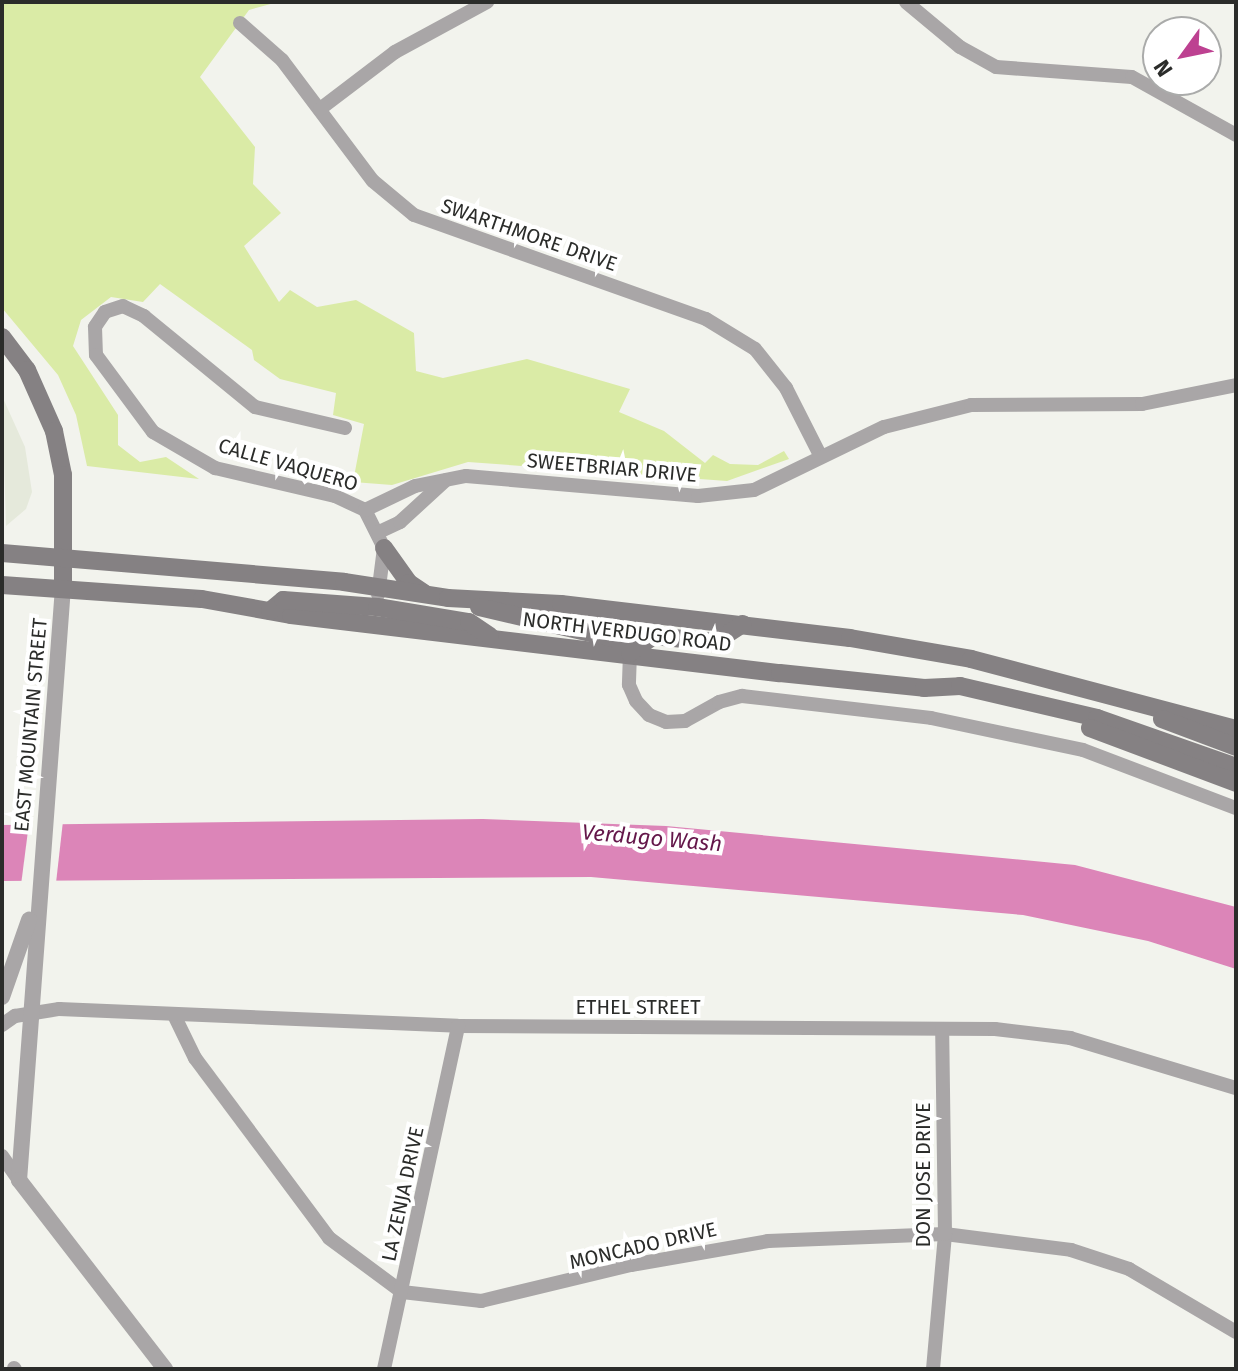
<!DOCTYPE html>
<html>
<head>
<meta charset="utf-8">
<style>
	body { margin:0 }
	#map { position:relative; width:1238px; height:1371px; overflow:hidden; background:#f2f3ed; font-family:"Fira Sans",sans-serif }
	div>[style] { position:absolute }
	.built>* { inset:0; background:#e5e9db }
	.green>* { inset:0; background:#daeba6 }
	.water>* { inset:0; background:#dc85b8 }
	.pier>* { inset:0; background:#f2f3ed }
	.minor>* { height:14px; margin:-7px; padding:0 7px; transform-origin:7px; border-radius:7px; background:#a9a6a7 }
	.tertiary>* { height:16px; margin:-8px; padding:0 8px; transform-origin:8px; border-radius:8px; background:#a9a6a7 }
	.secondary>* { height:18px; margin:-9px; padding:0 9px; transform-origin:9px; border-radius:9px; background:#858183 }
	span { translate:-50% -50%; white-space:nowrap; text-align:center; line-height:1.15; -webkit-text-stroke:8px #fff; paint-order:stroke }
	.street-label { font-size:20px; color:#2b2c2a }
	.water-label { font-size:22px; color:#631649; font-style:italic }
	.frame { position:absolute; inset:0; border:4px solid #2b2c2a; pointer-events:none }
	.north { position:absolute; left:1142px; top:16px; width:80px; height:80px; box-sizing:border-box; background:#fff; border:2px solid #aaabaa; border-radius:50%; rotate:237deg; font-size:22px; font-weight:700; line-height:32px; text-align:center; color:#2b2c2a }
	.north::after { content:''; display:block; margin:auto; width:28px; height:36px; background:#bd4191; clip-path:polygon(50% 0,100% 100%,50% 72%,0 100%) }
</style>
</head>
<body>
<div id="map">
	<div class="built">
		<i style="clip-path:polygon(2px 396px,25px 447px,32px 492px,26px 509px,6px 526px)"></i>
	</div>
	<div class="green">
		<i style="clip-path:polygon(2px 2px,278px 2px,249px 10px,200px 77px,255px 147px,253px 184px,281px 213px,244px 246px,279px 302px,290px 290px,317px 307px,356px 300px,414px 333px,416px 371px,443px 378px,527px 359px,630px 389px,619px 412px,664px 431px,705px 463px,713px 455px,730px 464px,758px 465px,784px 451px,789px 459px,727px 481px,468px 462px,392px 485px,353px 482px,364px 424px,333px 415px,336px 393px,280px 379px,254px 360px,252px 350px,160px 284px,143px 302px,111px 297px,81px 320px,73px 346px,118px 415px,118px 445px,140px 462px,166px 457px,199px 479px,87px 466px,76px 415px,58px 375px,2px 308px)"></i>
	</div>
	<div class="water">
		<i style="clip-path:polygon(483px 819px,666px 826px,1075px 865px,1236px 907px,1236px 969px,1148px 941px,1023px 915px,591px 877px,2px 881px,2px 825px)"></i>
	</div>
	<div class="pier">
		<i style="clip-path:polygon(63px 821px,56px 883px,21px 885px,29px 823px)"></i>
	</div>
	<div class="minor">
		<i style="left:906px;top:2px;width:70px;rotate:39.8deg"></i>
		<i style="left:960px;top:47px;width:41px;rotate:29.1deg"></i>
		<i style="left:996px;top:67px;width:136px;rotate:4.2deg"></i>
		<i style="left:1132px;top:77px;width:119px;rotate:29.1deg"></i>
		<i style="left:240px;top:23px;width:56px;rotate:41.4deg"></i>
		<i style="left:282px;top:60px;width:151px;rotate:53.1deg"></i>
		<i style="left:373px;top:181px;width:53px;rotate:39.7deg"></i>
		<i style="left:414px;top:215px;width:310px;rotate:19.6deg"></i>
		<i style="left:706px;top:319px;width:57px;rotate:31.5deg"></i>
		<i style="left:755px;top:349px;width:50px;rotate:51.5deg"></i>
		<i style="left:786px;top:388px;width:75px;rotate:63.1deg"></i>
		<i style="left:320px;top:109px;width:94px;rotate:-37.2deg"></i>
		<i style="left:395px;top:52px;width:105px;rotate:-28.5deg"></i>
		<i style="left:345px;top:428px;width:92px;rotate:-166.9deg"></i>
		<i style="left:255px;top:407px;width:144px;rotate:-140.7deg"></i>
		<i style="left:144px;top:316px;width:23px;rotate:-155deg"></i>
		<i style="left:123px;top:306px;width:19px;rotate:162deg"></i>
		<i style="left:105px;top:312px;width:18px;rotate:124deg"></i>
		<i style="left:95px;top:327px;width:28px;rotate:88deg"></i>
		<i style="left:96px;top:355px;width:96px;rotate:53.5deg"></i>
		<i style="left:153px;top:432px;width:72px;rotate:30.1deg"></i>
		<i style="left:215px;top:468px;width:123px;rotate:13.1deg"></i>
		<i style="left:335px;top:496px;width:33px;rotate:25deg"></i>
		<i style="left:365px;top:510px;width:42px;rotate:63.4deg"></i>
		<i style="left:384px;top:548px;width:47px;rotate:97.3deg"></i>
		<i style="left:365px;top:510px;width:55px;rotate:-25.6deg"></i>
		<i style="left:415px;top:486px;width:52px;rotate:-11.1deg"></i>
		<i style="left:466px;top:476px;width:233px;rotate:4.9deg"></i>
		<i style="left:698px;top:496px;width:56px;rotate:-6.1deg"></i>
		<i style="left:754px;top:490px;width:144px;rotate:-25.9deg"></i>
		<i style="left:884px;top:427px;width:90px;rotate:-14.2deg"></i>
		<i style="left:971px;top:405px;width:171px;rotate:-0.3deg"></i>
		<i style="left:1142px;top:404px;width:96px;rotate:-11.4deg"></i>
		<i style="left:379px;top:532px;width:23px;rotate:-25deg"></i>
		<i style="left:400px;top:522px;width:62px;rotate:-42.4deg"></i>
		<i style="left:630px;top:653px;width:32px;rotate:92deg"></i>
		<i style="left:629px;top:685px;width:17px;rotate:66deg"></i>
		<i style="left:636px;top:701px;width:19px;rotate:47deg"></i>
		<i style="left:649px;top:715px;width:18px;rotate:22deg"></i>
		<i style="left:666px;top:722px;width:19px;rotate:-3deg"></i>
		<i style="left:685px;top:721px;width:39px;rotate:-29deg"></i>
		<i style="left:719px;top:702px;width:24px;rotate:-15deg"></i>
		<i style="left:742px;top:696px;width:190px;rotate:6.6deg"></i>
		<i style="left:931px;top:718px;width:155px;rotate:11.9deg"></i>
		<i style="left:1083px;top:750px;width:164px;rotate:20.8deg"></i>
		<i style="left:174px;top:1015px;width:48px;rotate:64deg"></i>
		<i style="left:195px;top:1058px;width:224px;rotate:53.3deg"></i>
		<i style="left:329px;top:1238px;width:91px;rotate:36.5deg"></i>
		<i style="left:402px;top:1292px;width:80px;rotate:6.5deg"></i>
		<i style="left:481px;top:1301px;width:154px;rotate:-13.5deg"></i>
		<i style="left:631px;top:1265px;width:139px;rotate:-9.9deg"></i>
		<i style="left:768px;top:1241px;width:177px;rotate:-2.3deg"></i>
		<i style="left:945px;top:1234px;width:127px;rotate:7.2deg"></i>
		<i style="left:1071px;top:1250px;width:61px;rotate:18.1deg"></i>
		<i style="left:1129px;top:1269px;width:124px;rotate:30.5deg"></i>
		<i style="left:2px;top:1025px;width:16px;rotate:-35deg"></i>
		<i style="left:15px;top:1016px;width:45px;rotate:-9deg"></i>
		<i style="left:59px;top:1009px;width:399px;rotate:2.4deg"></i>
		<i style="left:458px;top:1026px;width:537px;rotate:0.32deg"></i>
		<i style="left:995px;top:1029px;width:76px;rotate:6.8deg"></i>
		<i style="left:1070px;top:1038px;width:173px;rotate:16.8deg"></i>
		<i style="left:2px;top:1156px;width:29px;rotate:55deg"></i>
		<i style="left:14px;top:1368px;width:1px;rotate:45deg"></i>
		<i style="left:384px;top:1369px;width:351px;rotate:-77.8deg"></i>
		<i style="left:933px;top:1369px;width:136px;rotate:-84.9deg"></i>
		<i style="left:945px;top:1234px;width:205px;rotate:-90.8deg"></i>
	</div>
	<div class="tertiary">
		<i style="left:63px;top:587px;width:595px;rotate:94.24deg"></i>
		<i style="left:19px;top:1180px;width:239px;rotate:52.3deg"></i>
		<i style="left:2px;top:997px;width:82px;rotate:-70.7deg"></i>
	</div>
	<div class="secondary">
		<i style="left:2px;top:337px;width:41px;rotate:52.9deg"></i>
		<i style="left:27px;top:370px;width:67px;rotate:66.1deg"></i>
		<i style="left:54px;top:431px;width:45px;rotate:78.4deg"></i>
		<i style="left:63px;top:475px;width:112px;rotate:90deg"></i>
		<i style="left:384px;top:548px;width:43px;rotate:54.5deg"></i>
		<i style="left:409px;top:583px;width:18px;rotate:34deg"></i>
		<i style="left:2px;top:553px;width:343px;rotate:4.8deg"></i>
		<i style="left:344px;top:582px;width:105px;rotate:8.7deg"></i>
		<i style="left:448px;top:598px;width:113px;rotate:3deg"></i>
		<i style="left:561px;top:604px;width:291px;rotate:6.7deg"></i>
		<i style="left:850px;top:638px;width:123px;rotate:9.8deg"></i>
		<i style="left:971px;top:659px;width:274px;rotate:14.8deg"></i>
		<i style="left:2px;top:585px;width:200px;rotate:4deg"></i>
		<i style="left:202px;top:599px;width:90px;rotate:10.2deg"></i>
		<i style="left:291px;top:615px;width:492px;rotate:6.8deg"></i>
		<i style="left:780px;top:673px;width:145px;rotate:5.9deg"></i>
		<i style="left:924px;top:688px;width:36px;rotate:-3deg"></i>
		<i style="left:960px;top:686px;width:141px;rotate:13.1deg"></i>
		<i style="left:1097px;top:718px;width:147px;rotate:19.4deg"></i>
		<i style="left:479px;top:607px;width:141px;rotate:13.1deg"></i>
		<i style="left:616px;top:639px;width:20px;rotate:45deg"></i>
		<i style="left:270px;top:611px;width:17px;rotate:-40deg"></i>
		<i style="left:283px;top:600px;width:94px;rotate:4.3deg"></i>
		<i style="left:377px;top:607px;width:93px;rotate:9.3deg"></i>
		<i style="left:469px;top:622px;width:25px;rotate:34deg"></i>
		<i style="left:630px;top:653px;width:29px;rotate:-36deg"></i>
		<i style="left:653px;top:636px;width:62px;rotate:5.5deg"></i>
		<i style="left:715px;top:642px;width:33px;rotate:-33deg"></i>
		<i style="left:1162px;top:719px;width:79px;rotate:20.7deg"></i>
		<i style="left:1090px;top:728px;width:156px;rotate:20.6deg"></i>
	</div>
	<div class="street-label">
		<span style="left:529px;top:235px;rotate:19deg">SWARTHMORE DRIVE</span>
		<span style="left:288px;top:465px;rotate:16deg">CALLE VAQUERO</span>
		<span style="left:612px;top:468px;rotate:5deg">SWEETBRIAR DRIVE</span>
		<span style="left:627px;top:632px;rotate:7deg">NORTH VERDUGO ROAD</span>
		<span style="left:31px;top:725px;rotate:-85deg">EAST MOUNTAIN STREET</span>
		<span style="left:638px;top:1007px">ETHEL STREET</span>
		<span style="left:923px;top:1175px;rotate:-90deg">DON JOSE DRIVE</span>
		<span style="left:403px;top:1194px;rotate:-78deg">LA ZENJA DRIVE</span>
		<span style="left:643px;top:1246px;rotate:-13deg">MONCADO DRIVE</span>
	</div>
	<div class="water-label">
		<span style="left:652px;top:838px;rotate:5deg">Verdugo Wash</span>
	</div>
	<div class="frame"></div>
	<div class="north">N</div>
</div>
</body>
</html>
